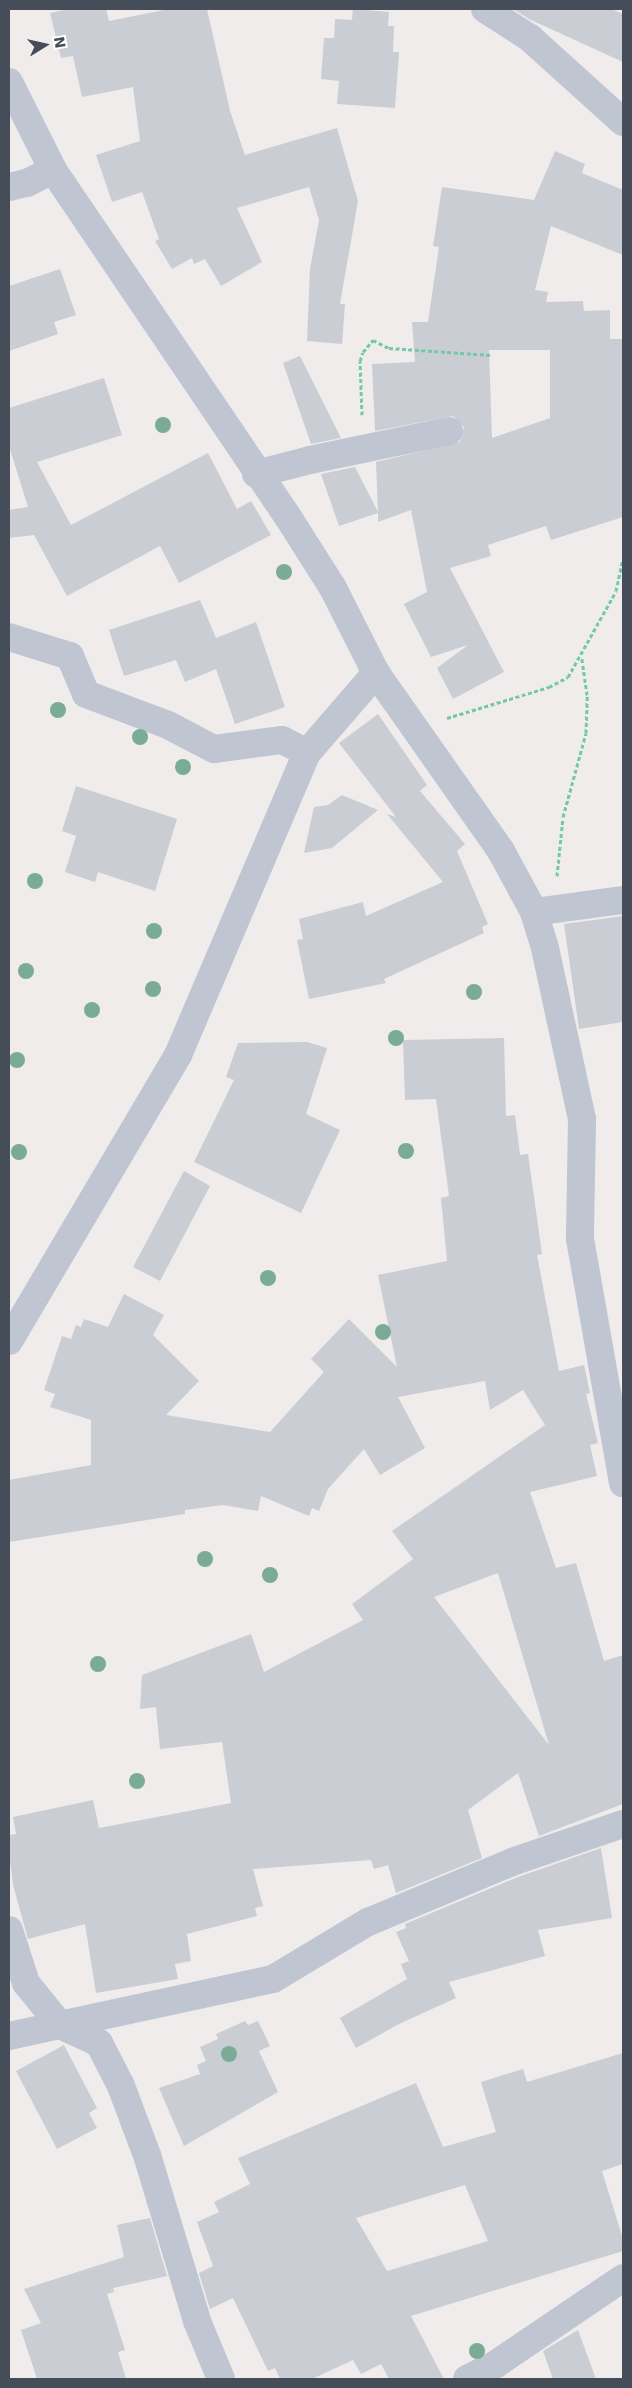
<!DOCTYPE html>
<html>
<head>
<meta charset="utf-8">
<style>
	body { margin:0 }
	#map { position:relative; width:632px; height:2388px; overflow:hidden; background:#efeceb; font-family:"DejaVu Sans",sans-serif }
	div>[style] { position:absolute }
	.building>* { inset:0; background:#cbcdd4 }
	.path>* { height:3px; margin-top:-1.5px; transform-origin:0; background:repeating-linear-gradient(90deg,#73c9a7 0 4px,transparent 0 6.5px) }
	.street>* { height:28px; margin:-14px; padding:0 14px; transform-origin:14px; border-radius:14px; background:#bfc6d1 }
	.trees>* { width:16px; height:16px; margin:-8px; border-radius:50%; background:#79ab96 }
	span { translate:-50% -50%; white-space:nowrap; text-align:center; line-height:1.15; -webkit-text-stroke:4px #fff; paint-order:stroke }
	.frame { position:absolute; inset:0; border:10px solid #454d58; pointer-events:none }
	.north { position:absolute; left:20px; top:20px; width:50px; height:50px; -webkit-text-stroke:4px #fff; paint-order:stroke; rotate:80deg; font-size:14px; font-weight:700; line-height:20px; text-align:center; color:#454d58 }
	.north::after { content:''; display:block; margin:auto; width:18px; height:22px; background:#454d58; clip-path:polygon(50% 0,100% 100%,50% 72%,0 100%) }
</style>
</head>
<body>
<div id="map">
	<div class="building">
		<i style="clip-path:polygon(69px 9px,106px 9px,109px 21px,169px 9px,207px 9px,230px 111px,245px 155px,337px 128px,358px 201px,340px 304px,345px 304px,342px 344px,307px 341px,310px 269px,319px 220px,309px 187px,237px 208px,262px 262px,221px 286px,205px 259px,194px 264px,192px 258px,172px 269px,155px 241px,159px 239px,142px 192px,112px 202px,96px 155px,140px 141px,133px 87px,82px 97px,73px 56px,61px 58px,50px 13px)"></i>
		<i style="clip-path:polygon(353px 9px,389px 12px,388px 26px,394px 26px,393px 52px,399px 52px,395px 108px,337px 104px,339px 81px,321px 79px,324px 38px,334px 38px,335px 19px,352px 20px)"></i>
		<i style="clip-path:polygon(513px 9px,611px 9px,623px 14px,623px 62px,531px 20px)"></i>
		<i style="clip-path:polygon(evenodd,555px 151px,585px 164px,582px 173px,623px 190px,623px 255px,551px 226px,535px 290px,548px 292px,546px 302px,583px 301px,584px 311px,610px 310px,610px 339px,623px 339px,623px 517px,551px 540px,546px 526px,488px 545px,491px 556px,450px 568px,504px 672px,453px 699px,437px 668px,468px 645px,431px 657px,404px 604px,427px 592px,411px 510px,378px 522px,378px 513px,339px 526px,321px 474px,355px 467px,378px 512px,376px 462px,460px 442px,464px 427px,453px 416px,375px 431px,372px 364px,415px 362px,412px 322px,428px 322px,439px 247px,433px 246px,442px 187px,534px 200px,555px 151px,489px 350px,550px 350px,550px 418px,492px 438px,489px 350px)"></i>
		<i style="clip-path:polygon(60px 269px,76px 315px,54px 322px,58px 334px,9px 351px,9px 286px)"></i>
		<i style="clip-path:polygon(300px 356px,341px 438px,311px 444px,283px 363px)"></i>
		<i style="clip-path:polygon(104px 378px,122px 435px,37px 462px,71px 525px,208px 453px,237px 509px,251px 501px,271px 535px,179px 583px,160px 546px,67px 596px,34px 535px,9px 538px,9px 510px,28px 507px,9px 446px,9px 408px)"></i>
		<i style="clip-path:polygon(200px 600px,216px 638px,256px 622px,285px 707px,235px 724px,216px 669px,185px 682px,176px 660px,124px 676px,109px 630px)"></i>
		<i style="clip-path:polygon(378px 714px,427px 785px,420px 791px,465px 844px,457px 851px,488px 924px,482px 927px,484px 933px,384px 979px,386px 983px,309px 999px,297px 940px,303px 939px,299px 919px,363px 902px,366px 916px,443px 882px,387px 814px,396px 817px,339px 743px)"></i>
		<i style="clip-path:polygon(76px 786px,177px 819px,155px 891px,98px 872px,95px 882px,65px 872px,76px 836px,62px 831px)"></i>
		<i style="clip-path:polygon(342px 795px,378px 810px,332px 848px,304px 853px,314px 807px,328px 805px)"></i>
		<i style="clip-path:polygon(623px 916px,623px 1022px,579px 1029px,564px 924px)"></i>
		<i style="clip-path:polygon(evenodd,504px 1038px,506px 1116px,515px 1115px,520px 1155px,528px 1154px,542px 1254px,537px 1255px,559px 1371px,584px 1365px,590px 1393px,586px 1394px,598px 1443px,590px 1445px,597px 1476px,530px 1492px,556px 1568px,576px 1563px,604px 1661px,623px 1655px,623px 1804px,539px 1836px,518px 1773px,468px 1810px,482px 1858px,396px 1893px,388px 1865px,374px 1869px,371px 1860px,253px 1869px,263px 1906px,255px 1908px,257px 1916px,187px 1934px,191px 1961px,175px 1964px,178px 1979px,96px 1993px,85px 1924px,28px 1939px,13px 1885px,9px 1853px,9px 1835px,16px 1834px,13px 1817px,93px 1800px,99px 1828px,231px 1803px,222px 1742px,160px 1749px,156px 1707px,140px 1709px,142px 1675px,251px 1634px,264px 1672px,363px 1620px,352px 1604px,413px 1559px,392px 1531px,545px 1425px,523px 1390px,490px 1410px,485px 1381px,398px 1397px,425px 1448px,380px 1475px,364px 1449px,328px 1489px,319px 1511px,312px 1508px,309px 1516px,261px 1496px,258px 1511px,223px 1505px,185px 1510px,185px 1514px,9px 1542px,9px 1480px,91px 1465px,91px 1420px,50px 1407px,55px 1394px,44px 1390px,62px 1336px,71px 1339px,76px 1325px,81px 1327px,84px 1319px,108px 1327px,124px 1294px,164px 1315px,153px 1335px,199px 1381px,166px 1415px,270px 1432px,324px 1372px,311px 1359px,349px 1319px,397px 1367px,378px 1275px,447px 1261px,441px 1198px,449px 1196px,436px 1099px,405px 1100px,403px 1040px,504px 1038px,498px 1573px,549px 1745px,434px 1597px,498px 1573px)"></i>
		<i style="clip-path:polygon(307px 1042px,327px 1048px,306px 1114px,340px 1130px,301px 1213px,194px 1162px,234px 1080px,226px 1077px,238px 1043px)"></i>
		<i style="clip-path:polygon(184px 1171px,210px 1186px,160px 1281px,133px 1267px)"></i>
		<i style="clip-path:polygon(601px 1848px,612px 1918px,538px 1930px,545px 1956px,449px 1982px,456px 1998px,399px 2024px,356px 2048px,340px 2018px,407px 1979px,401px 1964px,409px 1961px,396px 1932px,406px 1928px,405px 1924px,518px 1877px)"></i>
		<i style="clip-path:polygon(245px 2021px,248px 2025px,258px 2021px,270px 2046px,259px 2051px,278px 2092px,184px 2146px,159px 2088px,200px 2074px,197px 2065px,206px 2061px,200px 2047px,218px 2039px,216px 2034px)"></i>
		<i style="clip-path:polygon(64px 2045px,97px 2108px,89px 2113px,97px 2128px,57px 2149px,16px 2071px)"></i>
		<i style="clip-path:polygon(evenodd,623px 2053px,623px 2164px,602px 2171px,623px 2239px,623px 2251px,411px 2316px,444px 2379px,389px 2379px,381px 2364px,361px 2374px,353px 2360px,312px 2379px,280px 2379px,275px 2368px,268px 2371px,233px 2298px,210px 2309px,199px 2273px,213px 2266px,197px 2222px,219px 2212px,214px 2202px,250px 2184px,238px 2158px,416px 2083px,443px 2147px,496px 2132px,481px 2082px,523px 2069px,527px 2082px,623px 2053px,465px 2185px,488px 2241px,387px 2271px,356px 2218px,465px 2185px)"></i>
		<i style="clip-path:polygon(150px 2218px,167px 2276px,113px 2288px,114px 2292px,107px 2294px,125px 2350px,118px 2352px,126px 2379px,37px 2379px,21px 2330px,41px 2323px,24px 2289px,124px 2257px,117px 2225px)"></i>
		<i style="clip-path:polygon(578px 2330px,596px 2379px,553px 2379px,543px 2351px)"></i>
	</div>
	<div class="path">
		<i style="left:362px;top:415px;width:54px;rotate:-92.1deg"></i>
		<i style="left:360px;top:361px;width:9px;rotate:-72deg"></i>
		<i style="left:363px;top:352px;width:16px;rotate:-50deg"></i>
		<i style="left:373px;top:340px;width:18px;rotate:27deg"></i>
		<i style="left:389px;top:348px;width:102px;rotate:3.9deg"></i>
		<i style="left:447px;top:718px;width:107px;rotate:-16.9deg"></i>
		<i style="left:549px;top:687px;width:21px;rotate:-28deg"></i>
		<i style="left:568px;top:677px;width:98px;rotate:-60.8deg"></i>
		<i style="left:616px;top:591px;width:33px;rotate:-78deg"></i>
		<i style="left:557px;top:876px;width:59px;rotate:-84.2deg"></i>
		<i style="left:563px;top:817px;width:87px;rotate:-74.7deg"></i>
		<i style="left:586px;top:733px;width:38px;rotate:-88deg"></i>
		<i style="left:587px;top:695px;width:37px;rotate:-98deg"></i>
	</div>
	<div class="street">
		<i style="left:485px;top:9px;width:54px;rotate:32.8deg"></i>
		<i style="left:530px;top:38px;width:125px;rotate:42.1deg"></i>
		<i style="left:9px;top:82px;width:98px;rotate:63.4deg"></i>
		<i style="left:53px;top:170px;width:419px;rotate:55.9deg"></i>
		<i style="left:288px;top:517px;width:84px;rotate:57.6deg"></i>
		<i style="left:333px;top:588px;width:95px;rotate:63.2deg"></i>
		<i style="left:376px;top:673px;width:218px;rotate:54.9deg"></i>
		<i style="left:501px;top:851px;width:69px;rotate:61.6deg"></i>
		<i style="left:534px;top:912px;width:38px;rotate:73deg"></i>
		<i style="left:545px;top:948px;width:175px;rotate:77.8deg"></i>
		<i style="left:582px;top:1119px;width:120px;rotate:91deg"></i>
		<i style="left:580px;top:1239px;width:248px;rotate:80deg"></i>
		<i style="left:9px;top:187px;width:18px;rotate:-13deg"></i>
		<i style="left:27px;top:183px;width:29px;rotate:-27deg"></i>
		<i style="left:256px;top:474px;width:56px;rotate:-14.5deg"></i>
		<i style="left:310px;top:460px;width:142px;rotate:-11.8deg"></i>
		<i style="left:9px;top:637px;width:64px;rotate:17.3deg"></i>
		<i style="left:70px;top:656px;width:41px;rotate:67.2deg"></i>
		<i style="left:86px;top:694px;width:88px;rotate:20.7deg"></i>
		<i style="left:168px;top:725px;width:52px;rotate:27.6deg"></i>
		<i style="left:214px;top:749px;width:69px;rotate:-7.5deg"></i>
		<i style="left:282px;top:740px;width:28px;rotate:27deg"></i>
		<i style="left:534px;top:912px;width:90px;rotate:-7.7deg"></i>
		<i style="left:9px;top:1341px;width:332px;rotate:-59.4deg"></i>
		<i style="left:178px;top:1055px;width:328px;rotate:-66.9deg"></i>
		<i style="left:307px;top:753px;width:106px;rotate:-49.2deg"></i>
		<i style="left:9px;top:1930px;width:56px;rotate:72.2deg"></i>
		<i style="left:26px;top:1983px;width:54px;rotate:51deg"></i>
		<i style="left:60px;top:2025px;width:43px;rotate:24.8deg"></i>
		<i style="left:99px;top:2043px;width:48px;rotate:62.9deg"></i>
		<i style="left:121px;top:2086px;width:74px;rotate:69.4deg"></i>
		<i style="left:147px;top:2155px;width:173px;rotate:73.2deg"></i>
		<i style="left:197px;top:2321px;width:63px;rotate:67.5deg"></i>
		<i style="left:9px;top:2036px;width:270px;rotate:-12.2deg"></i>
		<i style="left:273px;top:1979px;width:111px;rotate:-31deg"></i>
		<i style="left:368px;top:1922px;width:156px;rotate:-22.6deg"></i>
		<i style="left:512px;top:1862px;width:117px;rotate:-18.9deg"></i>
		<i style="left:467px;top:2379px;width:33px;rotate:-27deg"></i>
		<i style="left:496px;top:2364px;width:153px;rotate:-34.1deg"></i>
	</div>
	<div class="trees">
		<i style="left:163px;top:425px"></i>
		<i style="left:284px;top:572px"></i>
		<i style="left:58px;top:710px"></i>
		<i style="left:140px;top:737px"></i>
		<i style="left:183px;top:767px"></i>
		<i style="left:35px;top:881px"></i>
		<i style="left:154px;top:931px"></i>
		<i style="left:26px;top:971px"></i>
		<i style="left:153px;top:989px"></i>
		<i style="left:474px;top:992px"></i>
		<i style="left:92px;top:1010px"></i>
		<i style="left:396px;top:1038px"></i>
		<i style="left:17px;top:1060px"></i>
		<i style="left:406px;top:1151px"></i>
		<i style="left:19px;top:1152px"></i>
		<i style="left:268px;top:1278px"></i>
		<i style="left:383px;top:1332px"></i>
		<i style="left:205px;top:1559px"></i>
		<i style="left:270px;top:1575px"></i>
		<i style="left:98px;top:1664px"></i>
		<i style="left:137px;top:1781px"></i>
		<i style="left:229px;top:2054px"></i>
		<i style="left:477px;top:2351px"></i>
	</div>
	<div class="frame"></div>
	<div class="north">N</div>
</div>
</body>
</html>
